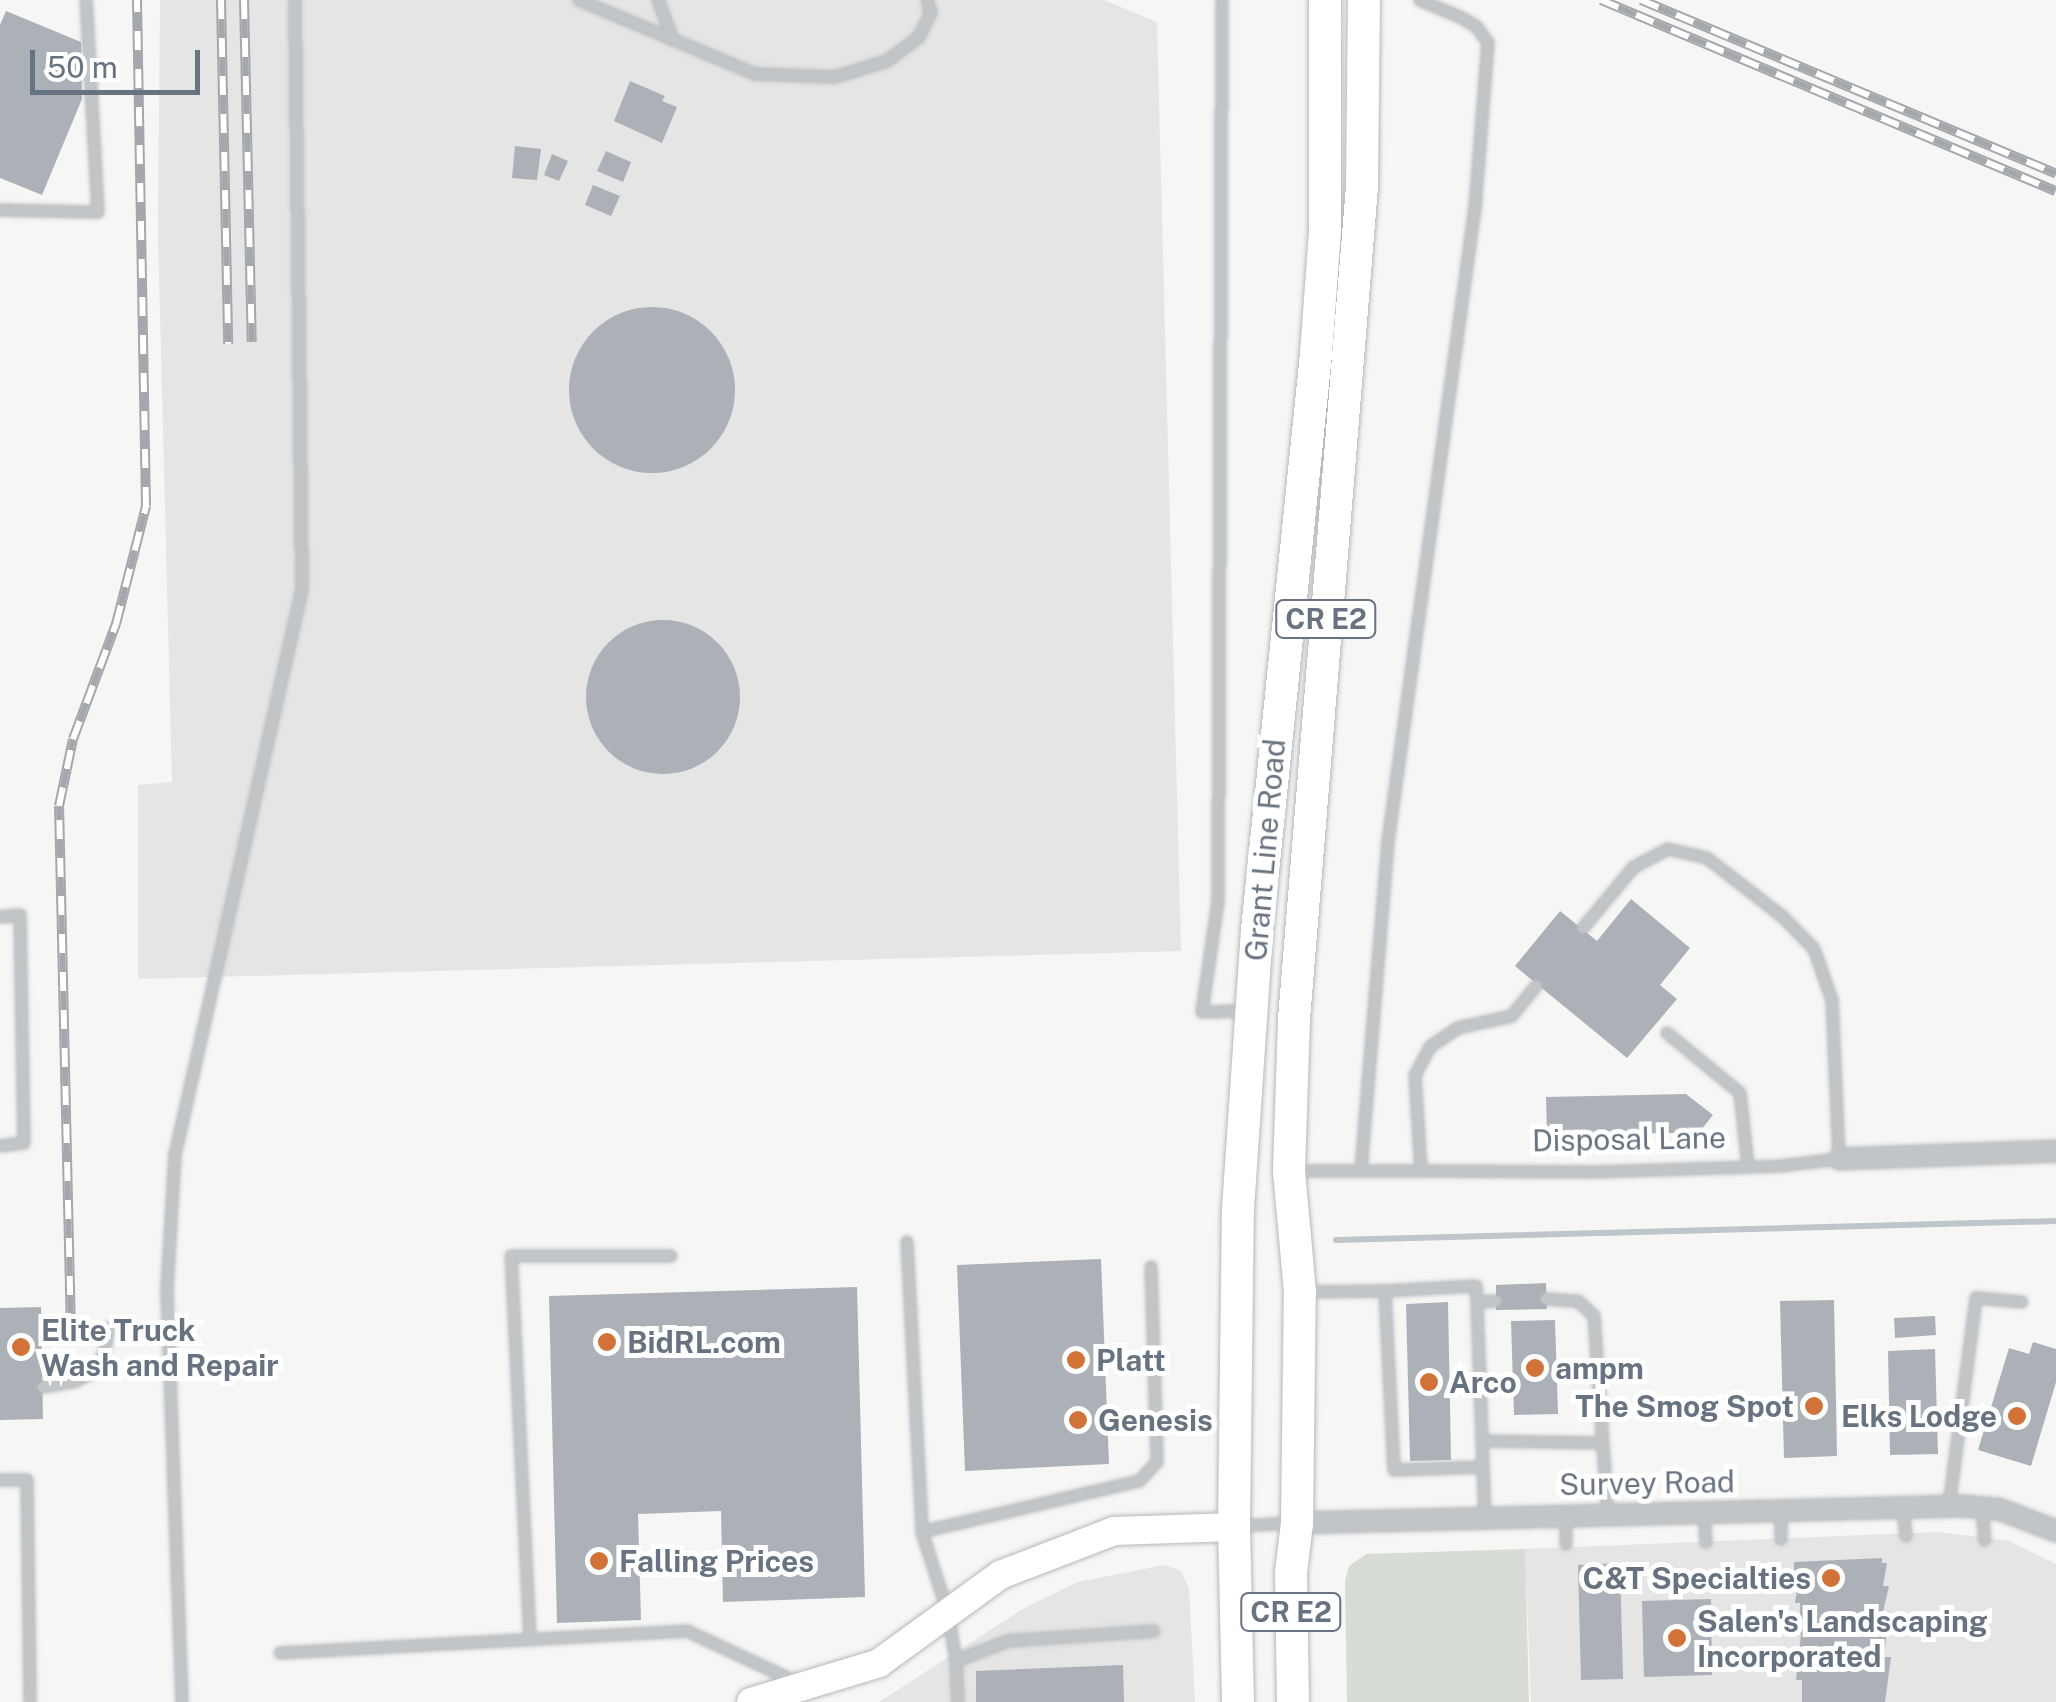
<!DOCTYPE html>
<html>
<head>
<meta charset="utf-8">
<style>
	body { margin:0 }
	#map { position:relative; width:2056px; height:1702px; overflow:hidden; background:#f6f6f4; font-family:"Public Sans",sans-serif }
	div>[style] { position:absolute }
	.built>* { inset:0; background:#e4e5e4 }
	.green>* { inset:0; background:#d7ddd5 }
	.stream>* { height:6px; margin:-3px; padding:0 3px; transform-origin:3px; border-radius:3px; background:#bec5cb }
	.building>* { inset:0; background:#acb1b7 }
	.round { border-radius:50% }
	.roads { filter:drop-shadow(0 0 2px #b5b8bd) drop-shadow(0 0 2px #b5b8bd) }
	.lane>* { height:10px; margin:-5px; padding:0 5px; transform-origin:5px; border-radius:5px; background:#c2c5c8 }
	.street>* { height:20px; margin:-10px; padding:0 10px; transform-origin:10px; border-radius:10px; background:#c2c5c8 }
	.secondary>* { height:28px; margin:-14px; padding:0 14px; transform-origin:14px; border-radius:14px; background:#fff }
	.primary>* { height:32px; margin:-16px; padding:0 16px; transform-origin:16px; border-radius:16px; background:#fff }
	.rail>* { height:10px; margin-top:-5px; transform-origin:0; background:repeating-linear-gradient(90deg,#fff 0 19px,#a4a8ad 0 38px); box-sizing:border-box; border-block:2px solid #a4a8ad }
	.dots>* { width:28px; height:28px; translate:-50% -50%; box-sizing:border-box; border:5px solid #fff; border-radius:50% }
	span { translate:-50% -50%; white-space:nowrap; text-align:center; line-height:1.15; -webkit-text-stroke:10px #fff; paint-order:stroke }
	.shield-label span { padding:2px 8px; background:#fff; border:2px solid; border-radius:8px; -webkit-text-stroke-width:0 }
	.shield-label { font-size:28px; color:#687381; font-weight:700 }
	.street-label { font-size:30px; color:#687381 }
	.poi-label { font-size:30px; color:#687381; font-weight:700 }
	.left { translate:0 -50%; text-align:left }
	.right { translate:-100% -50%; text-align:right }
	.scale { position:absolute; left:30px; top:50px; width:170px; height:45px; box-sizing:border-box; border:5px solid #687381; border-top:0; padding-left:12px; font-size:30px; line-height:35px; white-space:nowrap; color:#687381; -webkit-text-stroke:8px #fff; paint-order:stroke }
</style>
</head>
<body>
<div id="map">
	<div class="built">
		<i style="clip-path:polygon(160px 0,1104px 0,1157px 22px,1181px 951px,138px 979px,138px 785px,172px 782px,158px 235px)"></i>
		<i style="clip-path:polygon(1939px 1532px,2009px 1541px,2056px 1564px,2056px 1702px,1531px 1702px,1525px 1549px)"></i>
		<i style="clip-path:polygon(1165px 1565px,1181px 1571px,1189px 1589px,1195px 1702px,879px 1702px,1024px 1608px,1078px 1582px)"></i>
	</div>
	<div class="green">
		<i style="clip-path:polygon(1525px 1549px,1529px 1702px,1347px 1702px,1345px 1581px,1349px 1566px,1366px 1554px)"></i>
	</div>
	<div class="stream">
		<i style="left:1336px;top:1240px;width:720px;rotate:-1.51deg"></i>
	</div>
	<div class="building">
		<i style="clip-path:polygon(6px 11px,81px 42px,82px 99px,42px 195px,0 178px,0 25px)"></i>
		<i style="clip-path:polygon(630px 81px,665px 96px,662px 101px,677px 107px,662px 143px,614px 121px)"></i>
		<i style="clip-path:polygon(515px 146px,541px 149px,537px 180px,512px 178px)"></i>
		<i style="clip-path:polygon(606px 151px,631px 162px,623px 182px,597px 171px)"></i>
		<i style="clip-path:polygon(552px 154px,568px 161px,559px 181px,544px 175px)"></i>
		<i style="clip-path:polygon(593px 185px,620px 196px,611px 216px,585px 205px)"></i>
		<i class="round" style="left:569px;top:307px;width:166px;height:166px"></i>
		<i class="round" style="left:586px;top:620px;width:154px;height:154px"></i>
		<i style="clip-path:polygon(1631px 899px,1690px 948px,1660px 985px,1677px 999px,1627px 1058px,1515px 966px,1560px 911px,1597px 941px)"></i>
		<i style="clip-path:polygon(1686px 1094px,1713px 1115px,1689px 1145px,1674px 1133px,1547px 1135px,1546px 1097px)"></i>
		<i style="clip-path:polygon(1101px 1259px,1109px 1464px,965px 1471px,957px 1265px)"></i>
		<i style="clip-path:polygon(1546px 1283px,1547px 1309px,1496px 1310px,1496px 1285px)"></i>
		<i style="clip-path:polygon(857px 1287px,865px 1597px,723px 1602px,721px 1511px,638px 1514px,641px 1620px,557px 1623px,549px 1296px)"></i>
		<i style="clip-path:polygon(1834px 1300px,1837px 1456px,1784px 1458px,1780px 1301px)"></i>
		<i style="clip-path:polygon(1448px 1302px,1451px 1460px,1410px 1461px,1406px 1304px)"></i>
		<i style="clip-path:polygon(41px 1307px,43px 1419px,0 1420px,0 1308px)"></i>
		<i style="clip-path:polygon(1935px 1316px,1936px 1335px,1895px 1338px,1894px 1318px)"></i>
		<i style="clip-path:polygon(1555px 1320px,1558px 1414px,1514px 1415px,1511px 1321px)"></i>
		<i style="clip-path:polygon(2033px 1342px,2056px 1349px,2056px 1382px,2031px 1466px,1978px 1450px,2009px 1348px,2029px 1354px)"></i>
		<i style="clip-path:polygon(1935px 1349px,1938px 1454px,1890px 1455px,1888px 1351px)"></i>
		<i style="clip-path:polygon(1882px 1558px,1882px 1563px,1887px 1563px,1883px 1586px,1889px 1586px,1883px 1612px,1889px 1611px,1884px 1657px,1891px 1657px,1885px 1702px,1802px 1702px,1802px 1680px,1796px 1680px,1801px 1634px,1796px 1634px,1795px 1614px,1800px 1614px,1800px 1603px,1795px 1603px,1799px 1576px,1794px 1577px,1794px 1562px)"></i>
		<i style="clip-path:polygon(1620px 1563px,1623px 1679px,1581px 1680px,1578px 1565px)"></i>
		<i style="clip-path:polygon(1711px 1599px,1712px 1675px,1644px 1677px,1642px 1601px)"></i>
		<i style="clip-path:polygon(1123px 1665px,1124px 1702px,976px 1702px,976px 1671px)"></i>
	</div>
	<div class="roads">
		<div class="lane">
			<i style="left:579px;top:0;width:191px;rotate:22.8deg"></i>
			<i style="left:755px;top:74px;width:80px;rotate:2.1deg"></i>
			<i style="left:835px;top:77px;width:54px;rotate:-17.1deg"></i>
			<i style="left:887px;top:61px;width:40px;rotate:-37deg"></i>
			<i style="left:919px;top:37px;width:28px;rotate:-64deg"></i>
			<i style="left:931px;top:12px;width:13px;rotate:-108deg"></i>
			<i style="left:658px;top:0;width:43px;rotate:69.4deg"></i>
			<i style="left:1222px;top:0;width:901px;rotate:90.25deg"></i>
			<i style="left:1218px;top:901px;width:112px;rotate:98.2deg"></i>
			<i style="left:1202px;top:1012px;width:46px;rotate:-1.2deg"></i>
			<i style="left:0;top:210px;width:98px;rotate:1.2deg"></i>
			<i style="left:98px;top:212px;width:212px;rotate:-93.2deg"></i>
			<i style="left:0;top:917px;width:20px;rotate:-6deg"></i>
			<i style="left:20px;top:915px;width:228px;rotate:89deg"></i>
			<i style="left:24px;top:1143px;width:24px;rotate:173deg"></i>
			<i style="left:1536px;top:986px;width:38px;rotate:129deg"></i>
			<i style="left:1512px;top:1016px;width:55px;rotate:167.5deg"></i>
			<i style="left:1458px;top:1028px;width:34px;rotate:146deg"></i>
			<i style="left:1430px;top:1047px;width:32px;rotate:118deg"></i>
			<i style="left:1415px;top:1075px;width:96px;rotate:86.4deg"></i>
			<i style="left:1421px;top:1171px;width:173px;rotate:0.3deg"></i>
			<i style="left:1594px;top:1172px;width:187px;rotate:-1.8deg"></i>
			<i style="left:1781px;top:1166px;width:58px;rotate:-6.9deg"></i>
			<i style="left:1839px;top:1159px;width:159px;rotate:-92.5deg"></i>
			<i style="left:1832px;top:1000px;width:54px;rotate:-109.4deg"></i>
			<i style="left:1814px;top:949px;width:45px;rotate:-134.1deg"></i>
			<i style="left:1783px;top:917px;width:96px;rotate:-142.2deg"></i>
			<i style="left:1707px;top:858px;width:40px;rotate:-167deg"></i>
			<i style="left:1668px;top:849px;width:40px;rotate:152deg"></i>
			<i style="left:1633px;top:868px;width:78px;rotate:129.8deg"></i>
			<i style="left:1667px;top:1033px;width:94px;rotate:39.4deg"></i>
			<i style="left:1740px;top:1093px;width:74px;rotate:83.8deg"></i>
			<i style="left:1361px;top:1170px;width:329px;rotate:-85.3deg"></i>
			<i style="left:1388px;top:842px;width:640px;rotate:-82.19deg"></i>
			<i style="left:1475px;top:208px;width:166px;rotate:-85.5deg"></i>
			<i style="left:1488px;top:43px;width:19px;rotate:-125deg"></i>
			<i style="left:1477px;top:27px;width:17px;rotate:-149deg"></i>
			<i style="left:1462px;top:18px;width:46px;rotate:-156.8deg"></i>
			<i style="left:1292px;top:1171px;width:129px"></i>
			<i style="left:907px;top:1242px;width:290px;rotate:87deg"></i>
			<i style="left:1151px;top:1267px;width:195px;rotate:88.2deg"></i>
			<i style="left:1157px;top:1462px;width:26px;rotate:133deg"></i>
			<i style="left:1139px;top:1481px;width:223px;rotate:166.8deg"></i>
			<i style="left:922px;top:1532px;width:85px;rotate:72.2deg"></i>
			<i style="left:948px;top:1613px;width:49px;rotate:80.5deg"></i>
			<i style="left:956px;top:1661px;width:56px;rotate:-21deg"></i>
			<i style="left:1008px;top:1641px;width:146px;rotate:-3.9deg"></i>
			<i style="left:1306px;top:1292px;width:79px;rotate:-0.7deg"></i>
			<i style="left:1546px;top:1299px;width:32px;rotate:4deg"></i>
			<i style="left:1578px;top:1301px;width:22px;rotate:43deg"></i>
			<i style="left:1594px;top:1316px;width:198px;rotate:86deg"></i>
			<i style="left:1477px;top:1302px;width:19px;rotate:-3deg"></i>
			<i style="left:43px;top:1387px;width:34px;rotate:-10deg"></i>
			<i style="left:76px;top:1381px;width:19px;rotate:-28deg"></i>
			<i style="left:93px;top:1372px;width:23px;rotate:-59deg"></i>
			<i style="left:105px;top:1352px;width:24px;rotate:-83deg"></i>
			<i style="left:1482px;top:1441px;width:120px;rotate:1deg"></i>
			<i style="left:1483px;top:1467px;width:89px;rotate:178.1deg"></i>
			<i style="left:1394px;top:1470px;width:179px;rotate:-92.9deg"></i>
			<i style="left:1385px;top:1291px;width:91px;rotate:-3.1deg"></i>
			<i style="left:1476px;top:1286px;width:16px;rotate:86deg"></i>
			<i style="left:1477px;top:1302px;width:192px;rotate:87.9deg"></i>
			<i style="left:1484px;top:1494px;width:23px;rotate:88deg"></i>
			<i style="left:0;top:1480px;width:27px"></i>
			<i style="left:27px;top:1480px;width:222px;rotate:89.2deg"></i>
			<i style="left:1949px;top:1506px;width:210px;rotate:-82.6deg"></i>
			<i style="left:1976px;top:1298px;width:46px;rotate:5deg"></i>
			<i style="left:1903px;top:1508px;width:28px;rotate:84deg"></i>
			<i style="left:1982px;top:1508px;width:32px;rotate:85deg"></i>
			<i style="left:1704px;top:1513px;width:29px;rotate:86deg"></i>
			<i style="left:1240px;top:1526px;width:53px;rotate:-3.2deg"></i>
			<i style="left:1781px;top:1539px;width:28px;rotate:-90deg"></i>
			<i style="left:1566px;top:1544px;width:28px;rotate:-90deg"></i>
			<i style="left:530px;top:1640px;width:384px;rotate:-92.8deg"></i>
			<i style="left:511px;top:1256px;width:160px"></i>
			<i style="left:280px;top:1653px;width:408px;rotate:-3.1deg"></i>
			<i style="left:687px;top:1631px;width:118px;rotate:25deg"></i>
			<i style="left:956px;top:1661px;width:41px;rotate:87.2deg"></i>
			<i style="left:182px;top:1702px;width:413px;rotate:-92.1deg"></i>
			<i style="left:167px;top:1289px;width:134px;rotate:-86.6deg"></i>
			<i style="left:175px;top:1155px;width:580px;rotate:-77.35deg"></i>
			<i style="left:302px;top:589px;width:589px;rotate:-90.68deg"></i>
		</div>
		<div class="street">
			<i style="left:1839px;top:1159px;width:217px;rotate:-2.1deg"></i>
			<i style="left:1297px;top:1523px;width:665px;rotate:-1.46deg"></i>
			<i style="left:1962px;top:1506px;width:37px;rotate:5deg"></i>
			<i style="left:1999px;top:1509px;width:61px;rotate:21.1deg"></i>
		</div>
		<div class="secondary">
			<i style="left:751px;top:1702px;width:134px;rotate:-16.9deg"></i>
			<i style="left:879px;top:1663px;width:150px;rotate:-36deg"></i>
			<i style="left:1000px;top:1575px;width:122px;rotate:-21.1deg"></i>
			<i style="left:1114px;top:1531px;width:120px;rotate:-1.9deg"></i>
		</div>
		<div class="primary">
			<i style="left:1238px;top:1702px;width:175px;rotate:-91.3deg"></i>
			<i style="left:1234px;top:1527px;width:318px;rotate:-89.3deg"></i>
			<i style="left:1238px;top:1209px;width:280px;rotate:-86.1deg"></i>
			<i style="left:1257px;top:930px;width:579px;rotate:-84.15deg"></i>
			<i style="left:1316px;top:354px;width:124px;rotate:-85.8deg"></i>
			<i style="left:1325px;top:230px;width:230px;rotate:-90deg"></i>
			<i style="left:1293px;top:1702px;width:130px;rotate:-90.9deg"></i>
			<i style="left:1291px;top:1572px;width:49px;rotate:-83deg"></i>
			<i style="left:1297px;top:1523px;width:231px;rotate:-89.3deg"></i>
			<i style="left:1300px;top:1292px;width:121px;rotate:-95.2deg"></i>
			<i style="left:1289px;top:1171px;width:152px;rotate:-88.1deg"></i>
			<i style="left:1294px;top:1019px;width:835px;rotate:-85.33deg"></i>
			<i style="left:1362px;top:187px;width:187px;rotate:-89.4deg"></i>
		</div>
	</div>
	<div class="rail">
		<i style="left:221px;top:0;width:344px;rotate:88.8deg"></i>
		<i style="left:244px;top:0;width:342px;rotate:88.7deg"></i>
		<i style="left:1601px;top:0;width:493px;rotate:22.8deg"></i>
		<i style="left:1641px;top:0;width:450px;rotate:22.7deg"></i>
		<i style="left:71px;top:1333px;width:527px;rotate:-91.3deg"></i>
		<i style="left:59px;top:806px;width:68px;rotate:-78.2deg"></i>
		<i style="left:73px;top:739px;width:123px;rotate:-69.5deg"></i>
		<i style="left:116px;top:624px;width:122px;rotate:-75.7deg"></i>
		<i style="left:146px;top:506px;width:506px;rotate:-91.02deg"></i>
	</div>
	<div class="dots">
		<i style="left:607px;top:1342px;background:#d17339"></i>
		<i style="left:21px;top:1347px;background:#d17339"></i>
		<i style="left:1076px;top:1360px;background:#d17339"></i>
		<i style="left:1535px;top:1368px;background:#d17339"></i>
		<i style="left:1429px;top:1382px;background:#d17339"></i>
		<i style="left:1814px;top:1406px;background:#d17339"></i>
		<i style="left:2017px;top:1416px;background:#d17339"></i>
		<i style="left:1078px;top:1420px;background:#d17339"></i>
		<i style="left:599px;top:1561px;background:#d17339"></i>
		<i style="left:1831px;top:1578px;background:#d17339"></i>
		<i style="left:1677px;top:1638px;background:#d17339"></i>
	</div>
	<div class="shield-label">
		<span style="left:1326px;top:619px">CR E2</span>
		<span style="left:1291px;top:1612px">CR E2</span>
	</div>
	<div class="street-label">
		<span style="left:1265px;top:850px;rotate:-85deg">Grant Line Road</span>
		<span style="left:1629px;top:1139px;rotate:-1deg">Disposal Lane</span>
		<span style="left:1647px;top:1483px;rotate:-1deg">Survey Road</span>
	</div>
	<div class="poi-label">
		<span class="left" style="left:41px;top:1347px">Elite Truck<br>Wash and Repair</span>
		<span class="left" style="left:627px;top:1342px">BidRL.com</span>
		<span class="left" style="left:1096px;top:1360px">Platt</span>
		<span class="left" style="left:1555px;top:1368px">ampm</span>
		<span class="left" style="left:1449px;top:1382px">Arco</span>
		<span class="right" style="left:1794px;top:1406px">The Smog Spot</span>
		<span class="right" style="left:1997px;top:1416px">Elks Lodge</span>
		<span class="left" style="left:1098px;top:1420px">Genesis</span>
		<span class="left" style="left:619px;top:1561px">Falling Prices</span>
		<span class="right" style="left:1811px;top:1578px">C&amp;T Specialties</span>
		<span class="left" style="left:1697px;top:1638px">Salen's Landscaping<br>Incorporated</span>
	</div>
	<div class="scale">50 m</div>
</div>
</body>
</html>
